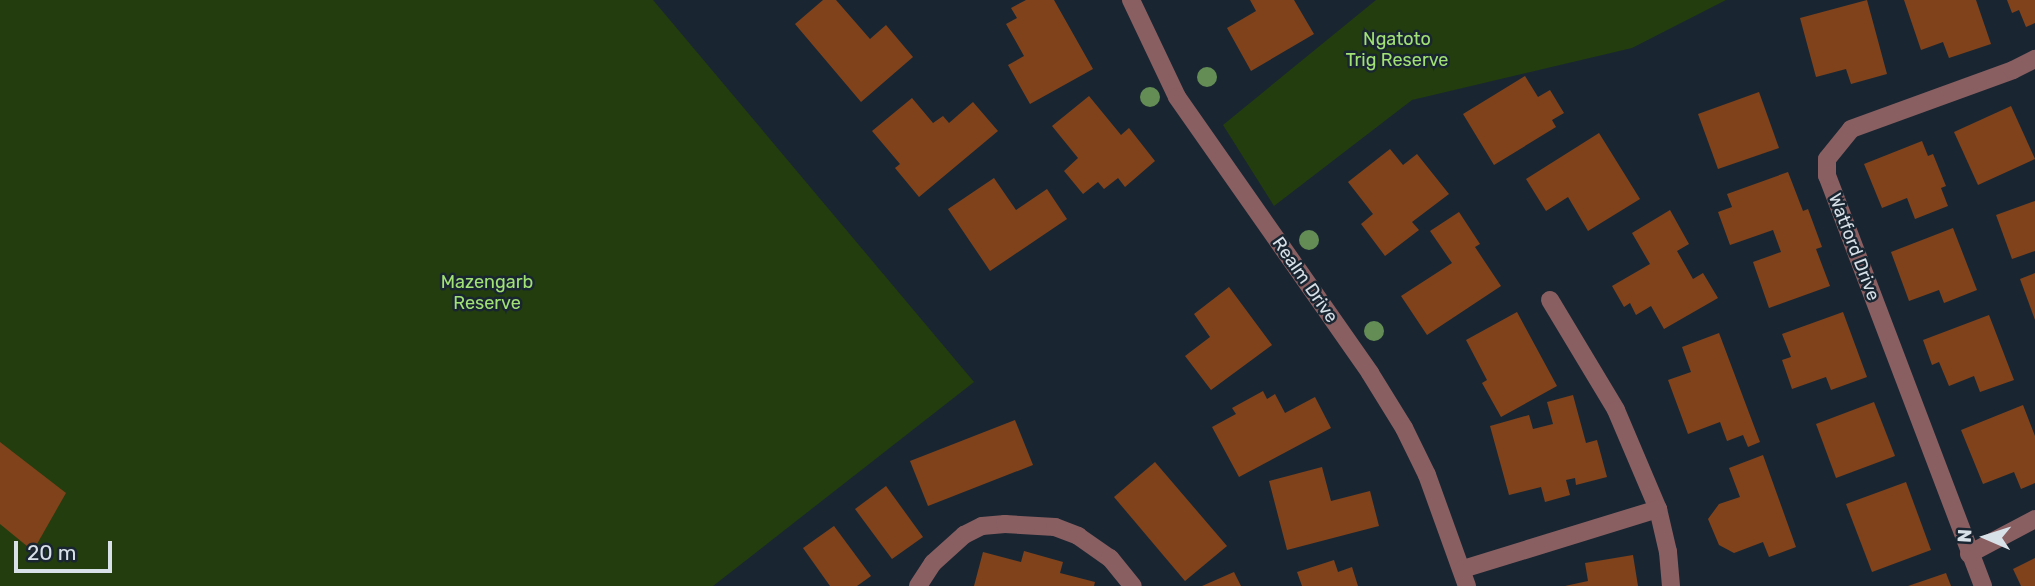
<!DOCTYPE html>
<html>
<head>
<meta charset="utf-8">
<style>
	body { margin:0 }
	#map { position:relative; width:2035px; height:586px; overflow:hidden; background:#192631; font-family:Rubik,sans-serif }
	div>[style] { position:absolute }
	.green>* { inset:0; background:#233d0e }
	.building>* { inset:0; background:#80421b }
	.minor>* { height:18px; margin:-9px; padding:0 9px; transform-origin:9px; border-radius:9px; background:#8a5f62 }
	.trees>* { width:20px; height:20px; margin:-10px; border-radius:50%; background:#648d56 }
	span { translate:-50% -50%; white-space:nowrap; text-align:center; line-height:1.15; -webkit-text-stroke:5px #192631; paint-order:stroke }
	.park-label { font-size:18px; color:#a1e175 }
	.street-label { font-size:18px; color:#d8e0e8 }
	.north { position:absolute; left:1951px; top:502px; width:70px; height:70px; -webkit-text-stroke:5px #192631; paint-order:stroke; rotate:273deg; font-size:19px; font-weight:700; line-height:28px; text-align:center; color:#d8e0e8 }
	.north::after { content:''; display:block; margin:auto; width:24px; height:32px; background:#d8e0e8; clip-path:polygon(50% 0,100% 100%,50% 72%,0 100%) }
	.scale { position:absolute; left:14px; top:541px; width:98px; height:32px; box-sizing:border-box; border:4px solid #d8e0e8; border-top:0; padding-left:9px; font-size:21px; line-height:24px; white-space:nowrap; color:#d8e0e8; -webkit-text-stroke:5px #192631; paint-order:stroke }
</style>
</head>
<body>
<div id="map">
	<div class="green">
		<i style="clip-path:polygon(0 0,653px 0,974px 382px,713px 586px,0 586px)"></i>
		<i style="clip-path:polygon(1376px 0,1726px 0,1632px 48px,1412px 100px,1274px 206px,1223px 125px)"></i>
	</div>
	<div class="building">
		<i style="clip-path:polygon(823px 0,836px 0,870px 39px,886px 25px,913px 57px,861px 102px,795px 24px)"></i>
		<i style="clip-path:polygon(1026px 0,1054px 0,1093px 69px,1030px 104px,1008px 65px,1024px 56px,1006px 24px,1017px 18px,1011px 8px)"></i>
		<i style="clip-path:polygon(1250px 0,1294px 0,1314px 34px,1251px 71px,1227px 28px,1256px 11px)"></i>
		<i style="clip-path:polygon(1867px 0,1887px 74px,1851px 84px,1846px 69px,1816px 77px,1800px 18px)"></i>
		<i style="clip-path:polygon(1904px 0,1976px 0,1991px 44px,1949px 58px,1943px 42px,1921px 50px)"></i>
		<i style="clip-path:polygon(2007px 0,2035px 0,2035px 23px,2026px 27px,2019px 10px,2012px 13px)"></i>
		<i style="clip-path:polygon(1525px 76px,1538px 97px,1550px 90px,1564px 113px,1552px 120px,1556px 127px,1494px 165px,1463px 114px)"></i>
		<i style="clip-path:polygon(1759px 92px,1779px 148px,1718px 169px,1698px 114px)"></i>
		<i style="clip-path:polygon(1089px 96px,1121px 135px,1129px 128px,1155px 161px,1125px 187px,1118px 178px,1104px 189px,1098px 182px,1083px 194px,1064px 171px,1078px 158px,1052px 126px)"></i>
		<i style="clip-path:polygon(912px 98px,933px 123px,943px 116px,949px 123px,973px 102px,998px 131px,919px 197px,895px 168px,900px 164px,872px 131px)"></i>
		<i style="clip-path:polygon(2011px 106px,2035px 159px,1978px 185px,1954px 132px)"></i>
		<i style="clip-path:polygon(1599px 133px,1640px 199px,1588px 231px,1568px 197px,1546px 211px,1526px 179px)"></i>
		<i style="clip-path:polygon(1922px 141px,1928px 156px,1933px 154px,1946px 186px,1941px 188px,1948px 206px,1915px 219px,1907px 198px,1882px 208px,1864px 164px)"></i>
		<i style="clip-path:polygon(1390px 149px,1403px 165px,1417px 154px,1449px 194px,1412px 222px,1419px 230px,1385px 256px,1361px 224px,1373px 214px,1348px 182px)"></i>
		<i style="clip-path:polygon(1788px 172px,1803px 211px,1808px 209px,1822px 247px,1816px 249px,1830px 286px,1769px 308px,1753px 262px,1781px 252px,1773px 230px,1730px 245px,1718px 212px,1732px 207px,1727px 194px)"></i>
		<i style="clip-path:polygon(994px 178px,1016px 210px,1047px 189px,1067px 219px,990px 271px,948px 209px)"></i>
		<i style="clip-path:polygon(2035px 201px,2035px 251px,2012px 259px,1996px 215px)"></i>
		<i style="clip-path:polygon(1670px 210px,1689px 244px,1677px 251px,1693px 279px,1703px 273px,1718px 298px,1664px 329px,1651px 306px,1636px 315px,1630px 303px,1624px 307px,1612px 286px,1650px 264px,1632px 233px)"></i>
		<i style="clip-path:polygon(1459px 212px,1480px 244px,1475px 247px,1501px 286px,1427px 335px,1401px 296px,1452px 263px,1430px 231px)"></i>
		<i style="clip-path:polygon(1953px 228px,1977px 290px,1944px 303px,1939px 290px,1909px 301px,1891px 252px)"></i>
		<i style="clip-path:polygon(2035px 273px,2035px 320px,2020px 279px)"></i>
		<i style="clip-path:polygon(1229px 287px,1272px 345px,1211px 390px,1185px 356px,1210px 337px,1194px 314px)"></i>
		<i style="clip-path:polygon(1517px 312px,1557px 386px,1501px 417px,1482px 383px,1487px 380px,1466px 340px)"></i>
		<i style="clip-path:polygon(1843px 312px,1867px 377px,1831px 390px,1826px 377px,1792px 389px,1782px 360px,1791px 357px,1782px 334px)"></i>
		<i style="clip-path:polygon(1989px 315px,2014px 380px,1980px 392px,1974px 376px,1949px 386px,1939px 362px,1932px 365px,1923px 340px)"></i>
		<i style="clip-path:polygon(1719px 333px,1760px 442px,1748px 447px,1743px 435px,1727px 441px,1720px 422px,1688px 434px,1668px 380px,1691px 372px,1682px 347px)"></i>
		<i style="clip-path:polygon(1263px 391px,1267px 399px,1275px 394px,1285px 413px,1315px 397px,1331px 428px,1239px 477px,1212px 427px,1236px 414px,1232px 408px)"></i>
		<i style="clip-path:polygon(1573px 395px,1586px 443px,1597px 440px,1607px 477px,1576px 485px,1575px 478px,1566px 480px,1570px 495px,1545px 502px,1541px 487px,1509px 495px,1490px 426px,1529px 415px,1533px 429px,1553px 424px,1547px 402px)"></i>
		<i style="clip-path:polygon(1874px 402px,1895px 456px,1836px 478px,1816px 424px)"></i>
		<i style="clip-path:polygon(2023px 405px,2035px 436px,2035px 483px,2021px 489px,2014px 472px,1983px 484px,1961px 430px)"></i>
		<i style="clip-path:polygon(1015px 420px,1033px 465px,928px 506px,910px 461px)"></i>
		<i style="clip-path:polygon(0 442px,66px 493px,33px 551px,0 524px)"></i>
		<i style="clip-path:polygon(1763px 455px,1796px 547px,1769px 557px,1763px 542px,1734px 553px,1719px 545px,1708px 519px,1719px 504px,1740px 497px,1729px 468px)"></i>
		<i style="clip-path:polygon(1155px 462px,1227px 546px,1185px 581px,1114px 497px)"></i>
		<i style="clip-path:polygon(1322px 467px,1331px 501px,1370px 491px,1379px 526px,1287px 550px,1269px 481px)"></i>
		<i style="clip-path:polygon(1906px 482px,1931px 550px,1872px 572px,1846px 504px)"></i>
		<i style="clip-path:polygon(886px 486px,923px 537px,892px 559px,855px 509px)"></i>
		<i style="clip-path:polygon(834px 526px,871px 576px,857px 586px,830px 586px,803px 548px)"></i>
		<i style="clip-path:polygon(1024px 551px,1063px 562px,1060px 573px,1095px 582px,1094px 586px,974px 586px,983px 552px,1021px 562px)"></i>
		<i style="clip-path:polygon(1633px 555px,1638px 586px,1565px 586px,1588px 581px,1585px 563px)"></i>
		<i style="clip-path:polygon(2035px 558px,2035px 586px,2021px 586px,2013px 569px)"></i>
		<i style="clip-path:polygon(1334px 560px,1338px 572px,1352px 567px,1358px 586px,1302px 586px,1297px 572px)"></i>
		<i style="clip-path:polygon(1234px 572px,1241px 586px,1202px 586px)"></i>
		<i style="clip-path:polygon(1946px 573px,1951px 586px,1908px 586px)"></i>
	</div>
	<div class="minor">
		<i style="left:1131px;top:0;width:107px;rotate:64.6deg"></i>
		<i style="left:1177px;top:97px;width:337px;rotate:55deg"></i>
		<i style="left:1370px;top:373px;width:65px;rotate:58.3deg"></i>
		<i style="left:1404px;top:428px;width:52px;rotate:63.9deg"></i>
		<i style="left:1427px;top:475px;width:118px;rotate:70.2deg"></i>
		<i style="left:1550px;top:300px;width:128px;rotate:59deg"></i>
		<i style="left:1616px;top:410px;width:108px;rotate:67deg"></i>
		<i style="left:1658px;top:509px;width:44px;rotate:76.9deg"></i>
		<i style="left:1668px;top:552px;width:34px;rotate:85deg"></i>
		<i style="left:1969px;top:554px;width:75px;rotate:-27.9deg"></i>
		<i style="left:1463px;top:569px;width:204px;rotate:-17.1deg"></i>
		<i style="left:918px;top:586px;width:27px;rotate:-57deg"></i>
		<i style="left:933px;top:563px;width:42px;rotate:-42.1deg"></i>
		<i style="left:964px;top:535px;width:20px;rotate:-27deg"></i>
		<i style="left:982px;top:526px;width:23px;rotate:-5deg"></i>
		<i style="left:1005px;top:524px;width:50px;rotate:3.4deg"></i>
		<i style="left:1055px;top:527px;width:25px;rotate:21deg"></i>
		<i style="left:1078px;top:536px;width:39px;rotate:35deg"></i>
		<i style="left:1110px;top:558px;width:36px;rotate:51deg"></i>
		<i style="left:1983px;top:586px;width:439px;rotate:-110.8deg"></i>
		<i style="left:1827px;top:176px;width:17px;rotate:-90deg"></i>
		<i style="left:1827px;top:159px;width:38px;rotate:-51deg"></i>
		<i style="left:1851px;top:129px;width:172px;rotate:-20deg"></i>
		<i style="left:2013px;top:70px;width:25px;rotate:-27deg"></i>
	</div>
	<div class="trees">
		<i style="left:1207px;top:77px"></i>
		<i style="left:1150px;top:97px"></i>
		<i style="left:1309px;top:240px"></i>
		<i style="left:1374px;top:331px"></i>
	</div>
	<div class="park-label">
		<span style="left:1397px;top:50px">Ngatoto<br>Trig Reserve</span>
		<span style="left:487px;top:293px">Mazengarb<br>Reserve</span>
	</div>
	<div class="street-label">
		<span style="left:1854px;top:247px;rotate:69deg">Watford Drive</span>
		<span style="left:1305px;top:280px;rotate:55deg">Realm Drive</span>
	</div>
	<div class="north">N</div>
	<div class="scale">20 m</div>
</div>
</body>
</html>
